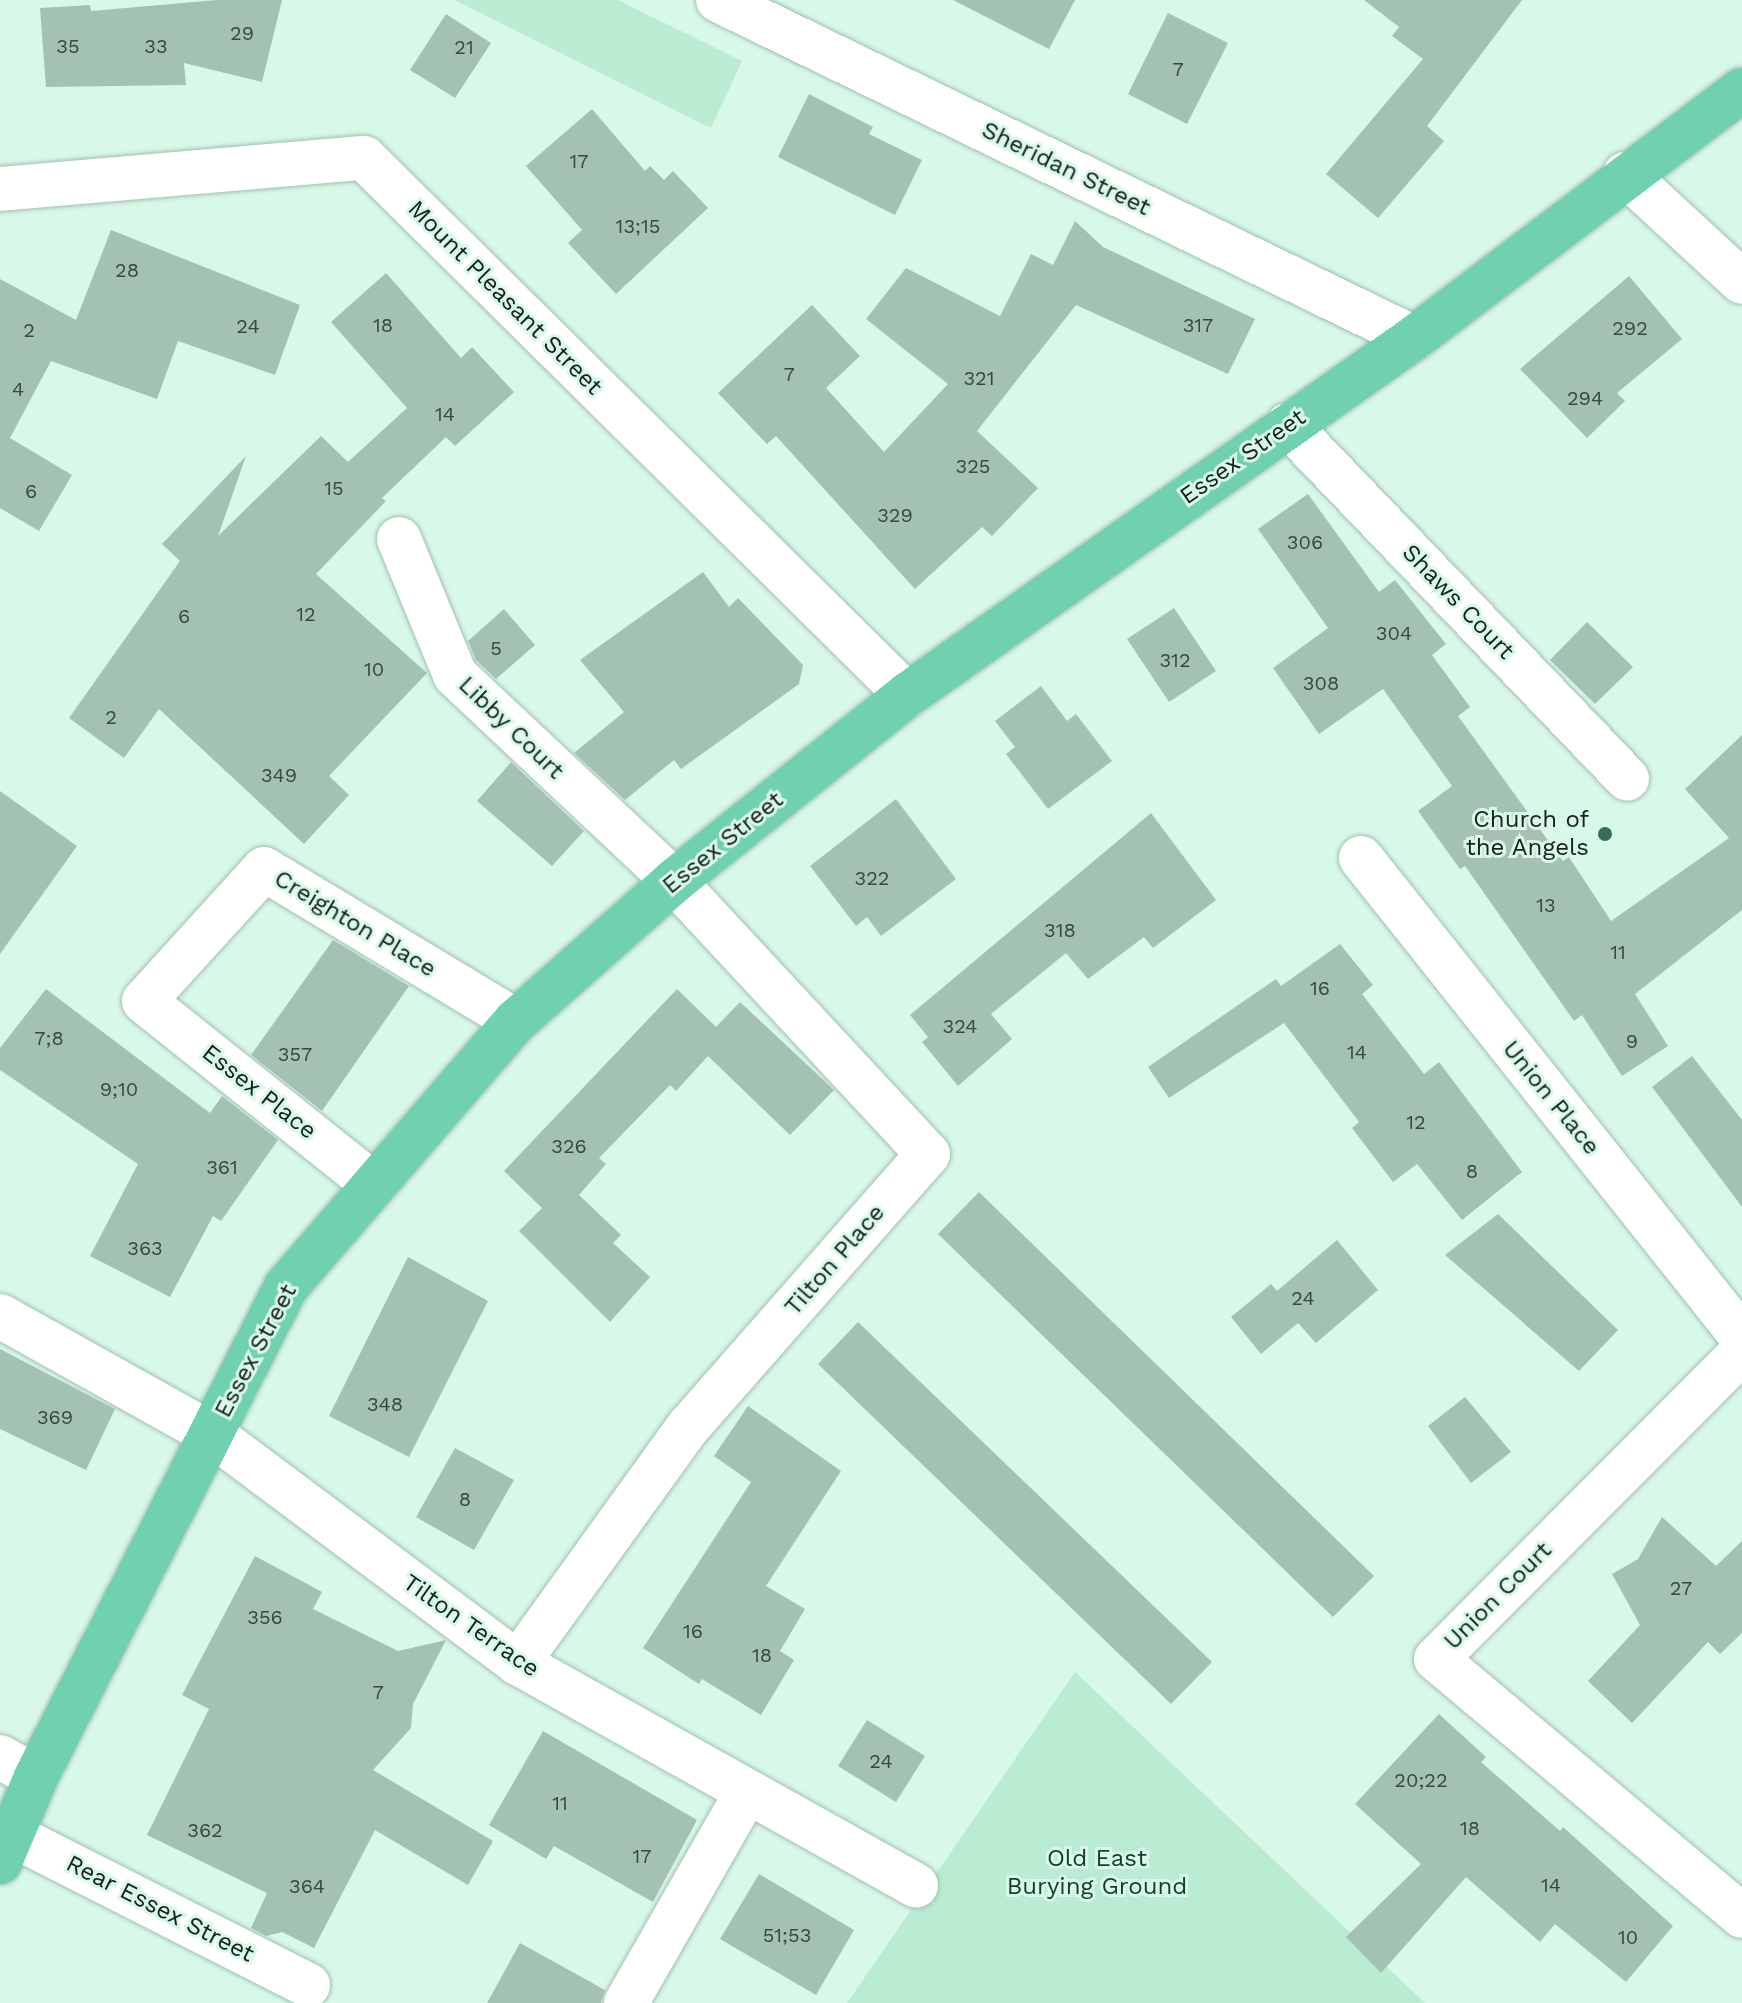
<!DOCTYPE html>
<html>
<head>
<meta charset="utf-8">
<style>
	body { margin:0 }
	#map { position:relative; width:1742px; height:2003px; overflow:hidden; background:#d9f9e8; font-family:"Work Sans",sans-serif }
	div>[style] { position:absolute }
	.green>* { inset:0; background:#b9ecd2 }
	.building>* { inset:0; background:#a4c2b2 }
	.roads { filter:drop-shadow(0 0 2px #a1c0b0) drop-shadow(0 0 2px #a1c0b0) }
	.minor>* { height:44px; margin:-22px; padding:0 22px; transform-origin:22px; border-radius:22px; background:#fff }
	.major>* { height:44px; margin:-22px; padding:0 22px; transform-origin:22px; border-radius:22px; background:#70d1b1 }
	.dots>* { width:22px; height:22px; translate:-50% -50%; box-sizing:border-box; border:4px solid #d9f9e8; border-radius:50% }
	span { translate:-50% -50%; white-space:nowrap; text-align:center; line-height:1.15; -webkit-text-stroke:6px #d9f9e8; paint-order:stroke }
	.number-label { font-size:20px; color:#394941 }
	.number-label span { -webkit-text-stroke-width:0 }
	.street-label { font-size:24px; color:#15211b }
	.poi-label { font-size:24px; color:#15211b }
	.right { translate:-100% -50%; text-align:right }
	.park-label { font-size:24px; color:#123c2b }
</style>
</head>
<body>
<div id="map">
	<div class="green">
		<i style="clip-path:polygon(455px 0,618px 0,742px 61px,711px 128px)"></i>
		<i style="clip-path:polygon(1075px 1672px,1425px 2003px,847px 2003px)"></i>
	</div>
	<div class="building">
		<i style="clip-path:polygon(217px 0,282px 0,262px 82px,184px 63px,186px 85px,46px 87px,40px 8px,90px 5px,91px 11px)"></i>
		<i style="clip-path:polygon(953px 0,1075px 0,1049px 49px)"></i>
		<i style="clip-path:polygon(1364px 0,1522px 0,1427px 126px,1444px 141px,1378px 218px,1326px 174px,1423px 59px,1392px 36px,1399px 27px)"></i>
		<i style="clip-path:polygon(1168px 13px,1228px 43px,1187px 124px,1128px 94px)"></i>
		<i style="clip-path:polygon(446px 14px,491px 43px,455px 98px,410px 70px)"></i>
		<i style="clip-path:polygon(809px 94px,873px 127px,869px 134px,922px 160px,895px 215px,778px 157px)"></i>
		<i style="clip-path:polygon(592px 109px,645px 171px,650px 166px,664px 180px,673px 171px,708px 208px,616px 294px,568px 243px,582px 230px,526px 166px)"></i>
		<i style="clip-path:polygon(1075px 221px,1103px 247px,1255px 319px,1228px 374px,1076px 305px,977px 431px,1038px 488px,992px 536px,982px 527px,915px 589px,776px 436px,767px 444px,718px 393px,812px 305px,860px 356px,826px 388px,884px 452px,948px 384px,866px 319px,906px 268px,1000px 316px,1031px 254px,1053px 265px)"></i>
		<i style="clip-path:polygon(111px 230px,300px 305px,275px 375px,178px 341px,157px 399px,51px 361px,10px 438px,72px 475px,39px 531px,0 508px,0 279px,76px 320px)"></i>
		<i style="clip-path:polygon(386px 273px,461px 358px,472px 347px,514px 392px,455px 446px,446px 437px,382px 498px,386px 501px,316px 574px,427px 673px,329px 776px,349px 795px,304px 844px,159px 709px,124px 758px,69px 718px,180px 561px,162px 544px,246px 456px,218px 536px,321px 436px,348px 462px,407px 408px,331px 322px)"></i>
		<i style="clip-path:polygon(1629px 276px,1682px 339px,1617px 393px,1625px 401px,1587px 438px,1520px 369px)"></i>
		<i style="clip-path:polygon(1308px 494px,1379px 592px,1395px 580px,1446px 644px,1432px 655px,1470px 707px,1458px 716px,1563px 861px,1569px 857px,1611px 921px,1729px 838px,1685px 789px,1742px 735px,1742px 910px,1635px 994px,1668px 1046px,1622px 1076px,1582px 1015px,1574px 1021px,1465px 866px,1460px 869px,1418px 811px,1452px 786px,1383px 689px,1319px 734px,1273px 668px,1328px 628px,1258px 529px)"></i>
		<i style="clip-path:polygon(703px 572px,729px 607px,738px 598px,803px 665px,799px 684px,681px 769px,674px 760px,625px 800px,574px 753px,624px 712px,580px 660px)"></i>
		<i style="clip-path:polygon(1174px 608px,1216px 671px,1169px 702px,1127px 639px)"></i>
		<i style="clip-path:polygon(504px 609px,535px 645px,496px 679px,476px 660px,468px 641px)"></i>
		<i style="clip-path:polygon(1587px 622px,1633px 667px,1595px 704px,1550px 660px)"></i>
		<i style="clip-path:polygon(1041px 686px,1067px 721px,1076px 714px,1112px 761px,1048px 809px,1006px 754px,1015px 747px,995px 721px)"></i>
		<i style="clip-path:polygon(511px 762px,584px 831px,552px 866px,477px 801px)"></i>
		<i style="clip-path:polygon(0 791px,77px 846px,0 954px)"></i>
		<i style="clip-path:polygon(896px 799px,956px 879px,881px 936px,867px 917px,856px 926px,810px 866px)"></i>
		<i style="clip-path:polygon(1151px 813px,1216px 900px,1153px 948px,1144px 937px,1088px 979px,1066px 953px,991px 1014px,1012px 1039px,958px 1086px,922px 1042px,928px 1037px,910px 1015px)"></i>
		<i style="clip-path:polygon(333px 940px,409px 986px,322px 1111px,251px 1055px)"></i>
		<i style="clip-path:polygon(1340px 944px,1373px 985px,1362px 994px,1424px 1074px,1439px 1062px,1522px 1172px,1462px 1220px,1417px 1164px,1393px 1182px,1352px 1128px,1359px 1122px,1284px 1023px,1169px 1098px,1148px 1067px,1276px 979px,1281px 986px)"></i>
		<i style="clip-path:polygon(46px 989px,210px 1113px,222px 1096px,278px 1140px,221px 1221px,213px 1216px,170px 1297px,90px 1256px,138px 1164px,0 1070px,0 1048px)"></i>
		<i style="clip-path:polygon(677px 989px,716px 1027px,740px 1002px,834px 1090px,790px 1135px,708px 1056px,676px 1091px,670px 1085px,599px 1158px,606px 1164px,579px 1195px,621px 1235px,613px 1243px,650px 1277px,610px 1322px,519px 1231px,542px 1208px,504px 1171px)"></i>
		<i style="clip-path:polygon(1692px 1056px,1742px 1120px,1742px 1207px,1652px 1087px)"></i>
		<i style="clip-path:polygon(979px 1192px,1374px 1576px,1333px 1617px,938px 1234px)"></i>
		<i style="clip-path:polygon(1498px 1214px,1618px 1330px,1579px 1371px,1445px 1255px)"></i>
		<i style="clip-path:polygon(1337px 1240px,1378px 1290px,1316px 1343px,1298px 1323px,1261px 1354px,1231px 1317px,1271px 1284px,1277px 1291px)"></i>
		<i style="clip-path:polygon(408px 1257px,488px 1301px,409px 1457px,329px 1416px)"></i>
		<i style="clip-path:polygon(858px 1322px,1212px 1662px,1171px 1704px,818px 1364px)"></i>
		<i style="clip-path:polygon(0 1349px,115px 1409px,86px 1470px,0 1429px)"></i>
		<i style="clip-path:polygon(1465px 1397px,1511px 1452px,1471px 1483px,1428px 1426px)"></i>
		<i style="clip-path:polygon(748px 1406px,841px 1471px,766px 1586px,805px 1609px,780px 1651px,794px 1660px,761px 1715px,702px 1679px,699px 1684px,643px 1648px,751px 1482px,714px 1456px)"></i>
		<i style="clip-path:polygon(455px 1448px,514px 1480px,474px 1550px,416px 1517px)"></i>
		<i style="clip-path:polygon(1662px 1517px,1716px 1566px,1742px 1541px,1742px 1633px,1720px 1654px,1708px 1642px,1632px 1723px,1588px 1681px,1640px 1625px,1612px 1574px,1638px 1559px)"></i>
		<i style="clip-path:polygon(255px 1556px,322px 1592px,313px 1609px,398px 1651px,446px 1640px,413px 1704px,411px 1728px,373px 1770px,493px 1841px,468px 1885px,375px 1830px,314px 1948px,282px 1932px,266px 1936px,251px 1928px,267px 1893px,147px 1835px,209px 1709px,182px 1695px)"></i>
		<i style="clip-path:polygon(1439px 1714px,1486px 1757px,1481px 1762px,1560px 1831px,1563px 1827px,1673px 1926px,1626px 1982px,1555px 1924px,1540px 1942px,1466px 1877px,1381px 1973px,1346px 1937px,1421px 1864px,1355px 1804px)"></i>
		<i style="clip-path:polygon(867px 1720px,925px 1756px,896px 1802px,838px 1766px)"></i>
		<i style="clip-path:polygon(543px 1731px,697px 1820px,653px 1902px,554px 1846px,546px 1859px,489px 1825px)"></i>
		<i style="clip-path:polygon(759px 1874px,854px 1930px,816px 1995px,720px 1939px)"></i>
		<i style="clip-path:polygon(520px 1943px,605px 1990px,601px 2003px,487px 2003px)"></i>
	</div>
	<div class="roads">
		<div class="minor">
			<i style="left:718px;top:0;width:774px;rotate:25.9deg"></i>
			<i style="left:1625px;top:174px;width:159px;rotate:42.7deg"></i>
			<i style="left:0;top:189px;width:365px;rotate:-4.9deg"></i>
			<i style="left:364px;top:158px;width:764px;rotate:44.68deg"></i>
			<i style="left:1288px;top:425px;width:490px;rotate:46.2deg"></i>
			<i style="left:399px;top:539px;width:147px;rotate:67.6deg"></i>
			<i style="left:455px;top:675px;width:301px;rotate:43.2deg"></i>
			<i style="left:674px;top:881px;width:373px;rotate:47.1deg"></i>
			<i style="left:928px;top:1154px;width:363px;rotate:131.3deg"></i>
			<i style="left:688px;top:1427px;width:291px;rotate:125.8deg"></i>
			<i style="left:1361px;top:858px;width:612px;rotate:51.5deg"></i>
			<i style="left:373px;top:1184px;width:293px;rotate:-141.4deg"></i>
			<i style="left:144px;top:1001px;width:178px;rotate:-47.7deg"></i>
			<i style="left:264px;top:869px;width:294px;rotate:31.1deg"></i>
			<i style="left:0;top:1316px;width:244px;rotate:29.2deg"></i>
			<i style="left:213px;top:1435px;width:381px;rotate:36.8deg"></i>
			<i style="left:518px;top:1663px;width:456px;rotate:29.2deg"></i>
			<i style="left:1742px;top:1352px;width:433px;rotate:134.9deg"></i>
			<i style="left:1436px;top:1659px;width:400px;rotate:40deg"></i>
			<i style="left:0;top:1757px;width:41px;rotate:29.1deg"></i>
			<i style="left:12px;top:1835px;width:332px;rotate:26.9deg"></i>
			<i style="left:626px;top:2003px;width:243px;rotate:-60.2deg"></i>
		</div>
		<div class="major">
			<i style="left:0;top:1862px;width:92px;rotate:-67deg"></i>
			<i style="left:36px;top:1777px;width:550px;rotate:-62.97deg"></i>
			<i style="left:286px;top:1287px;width:352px;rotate:-49.2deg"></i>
			<i style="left:516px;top:1021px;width:211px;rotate:-41.5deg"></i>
			<i style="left:674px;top:881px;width:298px;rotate:-38.6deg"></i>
			<i style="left:907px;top:695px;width:620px;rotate:-35.15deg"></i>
			<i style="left:1414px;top:338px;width:411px;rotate:-37.1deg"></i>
		</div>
	</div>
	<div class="dots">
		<i style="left:1605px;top:834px;background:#366e55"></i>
	</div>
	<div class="number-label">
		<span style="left:242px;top:33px">29</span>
		<span style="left:68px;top:46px">35</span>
		<span style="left:156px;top:46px">33</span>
		<span style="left:464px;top:47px">21</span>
		<span style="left:1178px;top:69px">7</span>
		<span style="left:579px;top:161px">17</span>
		<span style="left:638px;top:226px">13;15</span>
		<span style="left:127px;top:270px">28</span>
		<span style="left:383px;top:325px">18</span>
		<span style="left:1198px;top:325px">317</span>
		<span style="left:248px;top:326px">24</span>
		<span style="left:1630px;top:328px">292</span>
		<span style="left:29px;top:330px">2</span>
		<span style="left:789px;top:374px">7</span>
		<span style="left:979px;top:378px">321</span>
		<span style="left:18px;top:389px">4</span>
		<span style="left:1585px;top:398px">294</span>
		<span style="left:445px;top:414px">14</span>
		<span style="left:973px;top:466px">325</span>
		<span style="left:334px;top:488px">15</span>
		<span style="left:31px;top:491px">6</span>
		<span style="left:895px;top:515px">329</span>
		<span style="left:1305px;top:542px">306</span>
		<span style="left:306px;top:614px">12</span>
		<span style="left:184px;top:616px">6</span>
		<span style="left:1394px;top:633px">304</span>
		<span style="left:496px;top:648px">5</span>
		<span style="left:1175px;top:660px">312</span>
		<span style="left:374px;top:669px">10</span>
		<span style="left:1321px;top:683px">308</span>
		<span style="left:111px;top:717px">2</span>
		<span style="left:279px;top:775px">349</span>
		<span style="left:872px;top:878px">322</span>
		<span style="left:1546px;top:905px">13</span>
		<span style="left:1060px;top:930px">318</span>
		<span style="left:1618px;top:952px">11</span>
		<span style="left:1320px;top:988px">16</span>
		<span style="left:960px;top:1026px">324</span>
		<span style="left:49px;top:1038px">7;8</span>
		<span style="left:1632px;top:1041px">9</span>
		<span style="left:1357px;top:1052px">14</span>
		<span style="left:295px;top:1054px">357</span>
		<span style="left:119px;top:1089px">9;10</span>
		<span style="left:1416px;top:1122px">12</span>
		<span style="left:569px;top:1146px">326</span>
		<span style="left:222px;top:1167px">361</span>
		<span style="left:1472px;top:1171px">8</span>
		<span style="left:145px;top:1248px">363</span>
		<span style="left:1303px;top:1298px">24</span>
		<span style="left:385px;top:1404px">348</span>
		<span style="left:55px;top:1417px">369</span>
		<span style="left:465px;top:1499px">8</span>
		<span style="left:1681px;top:1588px">27</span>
		<span style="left:265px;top:1617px">356</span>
		<span style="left:693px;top:1631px">16</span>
		<span style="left:762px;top:1655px">18</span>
		<span style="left:378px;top:1692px">7</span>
		<span style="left:881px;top:1761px">24</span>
		<span style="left:1421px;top:1780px">20;22</span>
		<span style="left:560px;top:1803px">11</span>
		<span style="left:1470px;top:1828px">18</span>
		<span style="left:205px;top:1830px">362</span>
		<span style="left:642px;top:1856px">17</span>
		<span style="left:1551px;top:1885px">14</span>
		<span style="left:307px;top:1886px">364</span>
		<span style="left:787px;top:1935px">51;53</span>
		<span style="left:1628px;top:1937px">10</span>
	</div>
	<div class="street-label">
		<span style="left:1066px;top:169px;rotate:26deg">Sheridan Street</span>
		<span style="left:505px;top:298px;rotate:45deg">Mount Pleasant Street</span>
		<span style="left:1243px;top:457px;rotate:-35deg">Essex Street</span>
		<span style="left:1458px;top:602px;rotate:46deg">Shaws Court</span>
		<span style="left:511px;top:728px;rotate:44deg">Libby Court</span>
		<span style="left:723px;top:843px;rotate:-39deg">Essex Street</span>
		<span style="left:355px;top:924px;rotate:31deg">Creighton Place</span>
		<span style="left:259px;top:1092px;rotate:38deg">Essex Place</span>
		<span style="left:1551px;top:1098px;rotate:51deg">Union Place</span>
		<span style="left:835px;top:1260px;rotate:-49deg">Tilton Place</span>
		<span style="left:256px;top:1351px;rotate:-62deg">Essex Street</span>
		<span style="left:1498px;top:1596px;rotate:-45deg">Union Court</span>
		<span style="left:471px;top:1626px;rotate:35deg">Tilton Terrace</span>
		<span style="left:160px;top:1909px;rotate:27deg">Rear Essex Street</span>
	</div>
	<div class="poi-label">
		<span class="right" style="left:1589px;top:834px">Church of<br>the Angels</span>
	</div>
	<div class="park-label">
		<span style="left:1097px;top:1873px">Old East<br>Burying Ground</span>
	</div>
</div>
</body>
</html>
